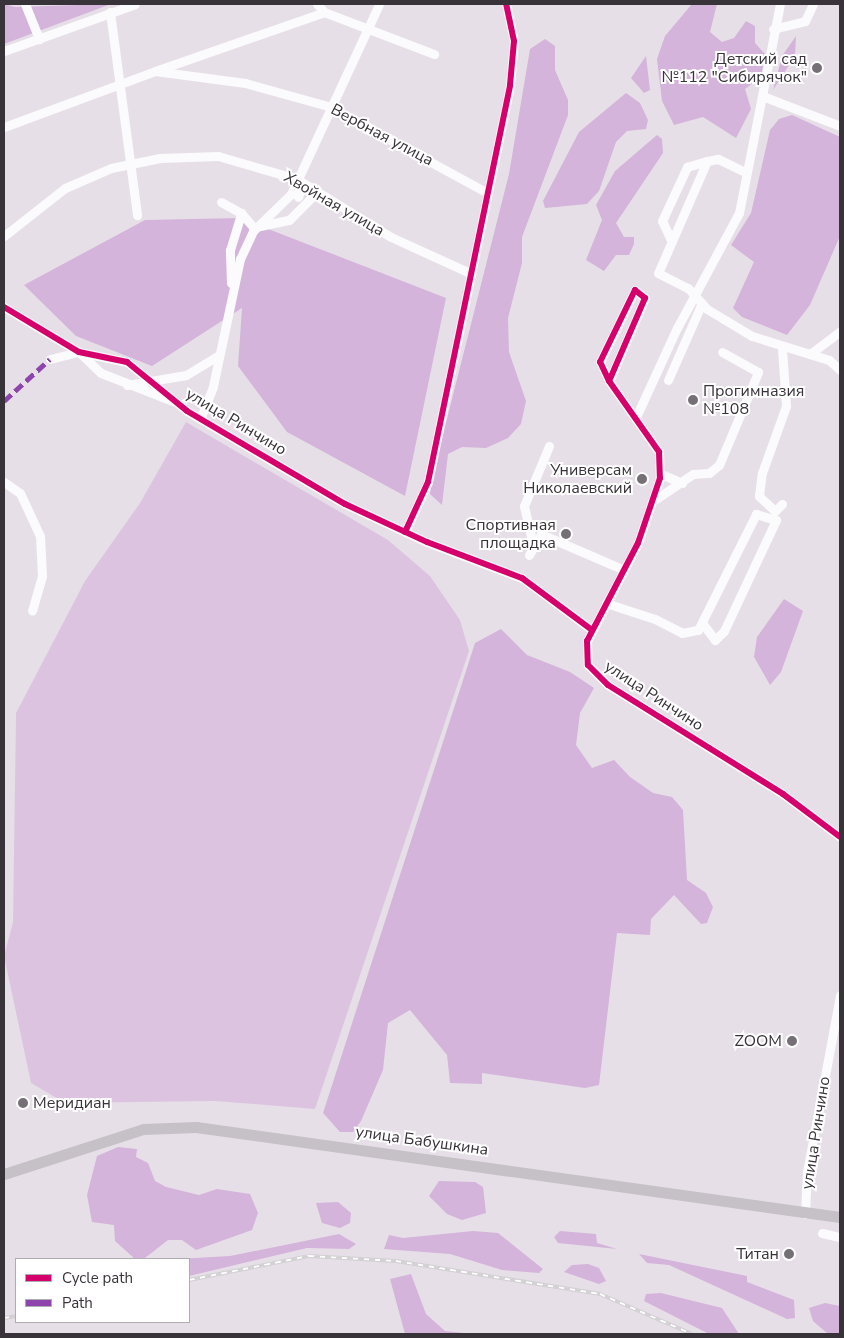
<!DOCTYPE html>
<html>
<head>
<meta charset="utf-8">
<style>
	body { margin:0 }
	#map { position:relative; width:844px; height:1338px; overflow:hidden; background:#e7dfe8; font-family:"Nunito Sans",sans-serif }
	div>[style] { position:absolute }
	.green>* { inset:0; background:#dcc4e1 }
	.forest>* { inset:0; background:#d4b4da }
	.minor>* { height:9px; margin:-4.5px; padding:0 4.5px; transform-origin:4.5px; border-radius:4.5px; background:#fbfafc }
	.major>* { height:11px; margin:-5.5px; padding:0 5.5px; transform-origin:5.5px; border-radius:5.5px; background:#c5c1c6 }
	.rail>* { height:4px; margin-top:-2px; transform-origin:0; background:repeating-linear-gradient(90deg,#fff 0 5.5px,#d2d0d2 0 11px); box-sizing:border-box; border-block:1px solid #d2d0d2 }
	.quiet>* { height:5px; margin-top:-2.5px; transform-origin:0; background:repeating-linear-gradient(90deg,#8e44ad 0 10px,transparent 0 15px) }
	.cycleway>* { height:6px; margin:-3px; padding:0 3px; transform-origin:3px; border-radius:3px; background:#d6006c }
	.dots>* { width:14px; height:14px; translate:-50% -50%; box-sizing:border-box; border:2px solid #fff; border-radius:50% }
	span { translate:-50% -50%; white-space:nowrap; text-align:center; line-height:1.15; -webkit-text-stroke:4px #fff; paint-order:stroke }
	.poi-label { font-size:16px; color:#383339 }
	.right { translate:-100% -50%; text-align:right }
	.left { translate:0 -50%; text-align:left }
	.street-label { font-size:16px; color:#383339 }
	.frame { position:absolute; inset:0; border:5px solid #383339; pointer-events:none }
	.legend { position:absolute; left:15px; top:1258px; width:175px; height:65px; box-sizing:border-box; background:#fff; border:1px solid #afadb0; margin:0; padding:6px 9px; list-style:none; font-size:15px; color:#383339 }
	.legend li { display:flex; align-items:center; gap:10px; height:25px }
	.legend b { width:25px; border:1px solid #afadb0 }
</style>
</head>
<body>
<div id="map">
	<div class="green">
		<i style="clip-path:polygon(186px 422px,388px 540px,430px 576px,460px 620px,469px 651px,315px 1109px,215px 1101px,65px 1103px,31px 1083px,4px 956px,13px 922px,16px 713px,85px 581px,140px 503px)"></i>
	</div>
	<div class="forest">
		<i style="clip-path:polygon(4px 4px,15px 7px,111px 4px,4px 44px)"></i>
		<i style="clip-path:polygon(692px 4px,717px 4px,710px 32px,722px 42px,734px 38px,746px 21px,755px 26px,755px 43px,765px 54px,761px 77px,745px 89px,751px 109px,736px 138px,703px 117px,674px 125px,662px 101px,657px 59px,665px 36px)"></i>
		<i style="clip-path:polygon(796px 36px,795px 56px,773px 90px,782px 56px)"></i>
		<i style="clip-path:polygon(545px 39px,555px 46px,555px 70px,568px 100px,568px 115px,522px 237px,522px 263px,508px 318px,509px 352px,526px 401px,521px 424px,508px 438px,486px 448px,462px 447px,448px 454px,442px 505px,430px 494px,433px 474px,509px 174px,530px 49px)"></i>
		<i style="clip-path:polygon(646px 56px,650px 90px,644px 93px,631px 78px)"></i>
		<i style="clip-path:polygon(626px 93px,640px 103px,648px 120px,646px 129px,627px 131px,616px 142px,599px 191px,587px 204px,545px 208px,543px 201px,579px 132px)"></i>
		<i style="clip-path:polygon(792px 115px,840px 137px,840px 236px,810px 305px,787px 335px,742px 317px,733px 308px,754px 262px,731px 245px,751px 213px,770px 130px,779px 119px)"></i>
		<i style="clip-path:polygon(657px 135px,662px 139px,663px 153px,616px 223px,624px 237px,634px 237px,634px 244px,629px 255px,616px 255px,604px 271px,586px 260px,602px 220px,596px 205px,615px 171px)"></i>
		<i style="clip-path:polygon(240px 218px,446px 298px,405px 496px,287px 432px,238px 366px,242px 308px,152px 366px,76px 336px,24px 285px,145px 220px)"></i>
		<i style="clip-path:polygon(784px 599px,803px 611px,781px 672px,770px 685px,754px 657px,757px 637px)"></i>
		<i style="clip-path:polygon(501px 629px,527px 655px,570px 672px,594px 688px,580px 713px,576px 745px,592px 768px,614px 760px,630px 777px,653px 793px,672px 797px,683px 810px,687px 880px,706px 893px,713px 907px,707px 923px,701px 924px,674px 895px,651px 919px,650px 935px,617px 933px,599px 1085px,585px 1088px,482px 1073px,482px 1084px,450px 1083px,447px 1055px,410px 1010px,388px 1023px,383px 1070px,361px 1121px,353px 1132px,340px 1132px,323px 1113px,475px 643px)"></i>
		<i style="clip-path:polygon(118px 1147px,137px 1149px,136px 1157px,148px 1163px,155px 1181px,166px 1187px,199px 1195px,217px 1189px,250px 1194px,258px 1213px,252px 1230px,196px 1250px,182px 1240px,168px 1240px,145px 1258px,135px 1259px,115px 1241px,114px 1225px,92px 1222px,87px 1195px,97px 1156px)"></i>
		<i style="clip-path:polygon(439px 1181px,475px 1182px,483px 1187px,486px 1213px,462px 1220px,447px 1214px,429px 1196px)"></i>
		<i style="clip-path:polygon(338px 1202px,351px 1213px,350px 1223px,340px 1228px,322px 1223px,316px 1203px)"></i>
		<i style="clip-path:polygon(473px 1231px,498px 1233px,543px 1269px,539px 1273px,502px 1270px,450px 1254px,384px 1249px,389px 1235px,403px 1238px)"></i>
		<i style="clip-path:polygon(560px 1231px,596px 1234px,597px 1243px,617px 1249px,558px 1243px,554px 1237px)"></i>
		<i style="clip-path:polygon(339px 1234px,356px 1244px,349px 1249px,307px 1248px,189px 1276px,189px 1259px,177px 1259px,230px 1256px)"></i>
		<i style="clip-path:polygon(639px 1254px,747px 1276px,747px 1282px,794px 1300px,795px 1318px,787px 1319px,669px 1265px,647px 1263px)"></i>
		<i style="clip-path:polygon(588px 1264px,599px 1268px,606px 1281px,599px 1284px,564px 1272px,572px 1265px)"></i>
		<i style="clip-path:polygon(411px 1274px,426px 1314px,445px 1331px,474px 1334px,405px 1334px,390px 1279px)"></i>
		<i style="clip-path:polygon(661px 1293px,722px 1308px,739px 1334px,709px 1334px,644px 1301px,646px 1294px)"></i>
		<i style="clip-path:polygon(825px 1303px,840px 1306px,840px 1334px,828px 1334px,813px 1321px,809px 1308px)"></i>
	</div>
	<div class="minor">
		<i style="left:25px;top:4px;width:38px;rotate:68deg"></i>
		<i style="left:317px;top:4px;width:11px;rotate:49deg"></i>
		<i style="left:110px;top:12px;width:205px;rotate:82.4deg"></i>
		<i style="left:773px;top:29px;width:33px;rotate:-14deg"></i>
		<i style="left:805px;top:21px;width:19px;rotate:-65deg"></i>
		<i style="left:4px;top:51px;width:139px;rotate:-19.7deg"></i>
		<i style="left:155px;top:71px;width:179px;rotate:-19.2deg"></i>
		<i style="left:324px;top:12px;width:118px;rotate:20.9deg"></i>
		<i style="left:765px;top:97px;width:80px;rotate:21.1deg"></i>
		<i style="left:4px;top:127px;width:161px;rotate:-20.3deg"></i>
		<i style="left:155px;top:71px;width:91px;rotate:7.6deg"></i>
		<i style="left:245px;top:83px;width:86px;rotate:15.5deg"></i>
		<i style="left:328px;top:106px;width:180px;rotate:28.6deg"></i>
		<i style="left:745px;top:172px;width:30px;rotate:-154deg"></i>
		<i style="left:718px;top:159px;width:11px;rotate:170deg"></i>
		<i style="left:707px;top:161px;width:122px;rotate:113.6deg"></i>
		<i style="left:658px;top:273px;width:34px;rotate:27deg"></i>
		<i style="left:688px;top:288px;width:28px;rotate:48deg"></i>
		<i style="left:707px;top:309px;width:52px;rotate:31deg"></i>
		<i style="left:752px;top:336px;width:81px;rotate:17.3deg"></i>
		<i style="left:829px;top:360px;width:15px;rotate:42deg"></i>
		<i style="left:298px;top:197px;width:14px;rotate:-69deg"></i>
		<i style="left:221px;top:202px;width:23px;rotate:29deg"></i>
		<i style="left:241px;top:213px;width:21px;rotate:49deg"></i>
		<i style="left:260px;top:226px;width:30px;rotate:-12deg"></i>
		<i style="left:289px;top:220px;width:38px;rotate:-45deg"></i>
		<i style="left:4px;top:236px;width:78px;rotate:-38.2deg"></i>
		<i style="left:65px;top:188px;width:50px;rotate:-23.5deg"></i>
		<i style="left:111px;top:168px;width:50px;rotate:-11.5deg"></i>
		<i style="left:160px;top:158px;width:58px;rotate:-2deg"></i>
		<i style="left:218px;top:156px;width:82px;rotate:16.2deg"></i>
		<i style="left:297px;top:179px;width:110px;rotate:31.7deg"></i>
		<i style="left:391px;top:237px;width:87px;rotate:24.5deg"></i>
		<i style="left:671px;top:240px;width:21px;rotate:-115deg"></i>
		<i style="left:662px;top:221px;width:60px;rotate:-65.2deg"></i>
		<i style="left:687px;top:167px;width:21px;rotate:-17deg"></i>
		<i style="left:231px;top:283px;width:33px;rotate:-92deg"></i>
		<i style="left:230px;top:250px;width:39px;rotate:-73deg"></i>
		<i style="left:4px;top:307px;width:87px;rotate:31deg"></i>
		<i style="left:79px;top:352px;width:49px;rotate:11.8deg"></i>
		<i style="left:127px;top:362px;width:77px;rotate:39.2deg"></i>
		<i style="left:187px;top:411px;width:183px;rotate:30.5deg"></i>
		<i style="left:345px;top:504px;width:90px;rotate:24.9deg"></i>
		<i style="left:427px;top:542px;width:102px;rotate:20.8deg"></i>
		<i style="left:522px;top:578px;width:87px;rotate:36.6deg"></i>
		<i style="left:810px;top:354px;width:38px;rotate:-37deg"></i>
		<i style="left:50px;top:359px;width:30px;rotate:-14deg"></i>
		<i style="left:79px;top:352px;width:30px;rotate:44deg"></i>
		<i style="left:101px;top:373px;width:77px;rotate:21.3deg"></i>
		<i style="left:668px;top:380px;width:84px;rotate:-66.2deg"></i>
		<i style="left:609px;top:381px;width:21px;rotate:-115deg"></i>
		<i style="left:600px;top:362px;width:80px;rotate:-64.1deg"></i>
		<i style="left:635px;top:290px;width:13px;rotate:39deg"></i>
		<i style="left:645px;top:298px;width:90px;rotate:113.4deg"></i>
		<i style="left:609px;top:381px;width:87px;rotate:54.8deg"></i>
		<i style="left:659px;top:452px;width:26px;rotate:88deg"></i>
		<i style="left:660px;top:478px;width:69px;rotate:108.7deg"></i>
		<i style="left:638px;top:543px;width:110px;rotate:117.5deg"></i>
		<i style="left:587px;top:641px;width:24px;rotate:88deg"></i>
		<i style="left:588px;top:665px;width:28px;rotate:45deg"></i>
		<i style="left:608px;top:685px;width:206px;rotate:31.9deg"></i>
		<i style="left:783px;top:794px;width:71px;rotate:37deg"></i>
		<i style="left:127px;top:385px;width:60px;rotate:-9.6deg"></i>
		<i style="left:186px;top:375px;width:37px;rotate:-31deg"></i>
		<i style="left:636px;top:417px;width:98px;rotate:-65.3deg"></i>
		<i style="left:677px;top:328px;width:131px;rotate:-61.7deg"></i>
		<i style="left:739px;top:213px;width:213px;rotate:-78.9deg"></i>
		<i style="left:200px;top:419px;width:35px;rotate:-68deg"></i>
		<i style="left:213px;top:386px;width:130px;rotate:-78deg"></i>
		<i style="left:240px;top:259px;width:31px;rotate:-65deg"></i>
		<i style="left:253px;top:231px;width:53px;rotate:-44.2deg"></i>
		<i style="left:291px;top:194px;width:209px;rotate:-65.1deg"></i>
		<i style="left:661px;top:474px;width:23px;rotate:23deg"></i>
		<i style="left:4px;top:482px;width:19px;rotate:35deg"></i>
		<i style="left:20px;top:493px;width:47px;rotate:65.1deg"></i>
		<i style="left:40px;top:536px;width:40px;rotate:87.1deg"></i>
		<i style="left:42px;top:576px;width:36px;rotate:106deg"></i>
		<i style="left:656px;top:499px;width:45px;rotate:-34deg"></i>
		<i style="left:693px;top:474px;width:16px;rotate:-4deg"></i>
		<i style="left:709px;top:473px;width:13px;rotate:-39deg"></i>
		<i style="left:719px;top:465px;width:101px;rotate:-67.2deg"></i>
		<i style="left:758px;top:372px;width:41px;rotate:-150.9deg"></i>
		<i style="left:782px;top:504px;width:10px;rotate:135deg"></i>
		<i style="left:775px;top:511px;width:22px;rotate:-137deg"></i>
		<i style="left:759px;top:496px;width:23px;rotate:-83deg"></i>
		<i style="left:762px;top:473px;width:71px;rotate:-70.3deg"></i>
		<i style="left:786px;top:406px;width:57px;rotate:-94deg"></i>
		<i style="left:405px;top:532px;width:55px;rotate:-65.3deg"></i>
		<i style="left:428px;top:482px;width:405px;rotate:-78.3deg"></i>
		<i style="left:510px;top:85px;width:44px;rotate:-84.8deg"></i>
		<i style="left:514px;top:41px;width:38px;rotate:-102deg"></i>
		<i style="left:533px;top:545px;width:40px;rotate:-103deg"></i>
		<i style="left:524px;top:506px;width:65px;rotate:-67.4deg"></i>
		<i style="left:529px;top:555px;width:24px;rotate:-60deg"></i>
		<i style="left:541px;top:534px;width:88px;rotate:23.4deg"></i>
		<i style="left:606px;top:603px;width:52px;rotate:18.1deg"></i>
		<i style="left:655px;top:619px;width:30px;rotate:27deg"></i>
		<i style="left:682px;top:633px;width:16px;rotate:-11deg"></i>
		<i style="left:698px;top:630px;width:130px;rotate:-63.4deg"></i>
		<i style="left:756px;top:514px;width:21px;rotate:17deg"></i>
		<i style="left:776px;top:520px;width:123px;rotate:115.1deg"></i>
		<i style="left:724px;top:631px;width:13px;rotate:135deg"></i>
		<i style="left:715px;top:640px;width:20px;rotate:-127deg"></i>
		<i style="left:805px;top:1214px;width:42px;rotate:-87.3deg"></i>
		<i style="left:807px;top:1172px;width:180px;rotate:-79.4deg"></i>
		<i style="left:822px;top:1233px;width:18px;rotate:13deg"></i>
	</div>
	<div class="major">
		<i style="left:4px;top:1174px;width:146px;rotate:-17.9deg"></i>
		<i style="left:143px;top:1129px;width:53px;rotate:-2.2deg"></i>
		<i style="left:196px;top:1127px;width:650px;rotate:7.96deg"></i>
	</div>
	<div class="rail">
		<i style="left:189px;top:1280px;width:122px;rotate:-11.3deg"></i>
		<i style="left:309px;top:1256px;width:87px;rotate:3.3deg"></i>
		<i style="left:396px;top:1261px;width:207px;rotate:9.2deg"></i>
		<i style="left:600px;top:1294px;width:100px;rotate:23.5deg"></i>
		<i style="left:4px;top:1318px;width:12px;rotate:-9deg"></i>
	</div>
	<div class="quiet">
		<i style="left:4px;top:401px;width:62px;rotate:-42.4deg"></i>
	</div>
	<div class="cycleway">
		<i style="left:4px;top:307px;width:87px;rotate:31deg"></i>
		<i style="left:79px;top:352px;width:49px;rotate:11.8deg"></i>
		<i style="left:127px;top:362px;width:77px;rotate:39.2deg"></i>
		<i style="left:187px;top:411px;width:183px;rotate:30.5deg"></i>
		<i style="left:345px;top:504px;width:90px;rotate:24.9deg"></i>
		<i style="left:427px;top:542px;width:102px;rotate:20.8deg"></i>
		<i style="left:522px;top:578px;width:87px;rotate:36.6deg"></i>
		<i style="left:609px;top:381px;width:21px;rotate:-115deg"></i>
		<i style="left:600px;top:362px;width:80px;rotate:-64.1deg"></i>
		<i style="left:635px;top:290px;width:13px;rotate:39deg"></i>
		<i style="left:645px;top:298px;width:90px;rotate:113.4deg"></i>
		<i style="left:609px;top:381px;width:87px;rotate:54.8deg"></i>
		<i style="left:659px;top:452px;width:26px;rotate:88deg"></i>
		<i style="left:660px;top:478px;width:69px;rotate:108.7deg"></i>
		<i style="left:638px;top:543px;width:110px;rotate:117.5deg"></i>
		<i style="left:587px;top:641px;width:24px;rotate:88deg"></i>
		<i style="left:588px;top:665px;width:28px;rotate:45deg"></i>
		<i style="left:608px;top:685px;width:206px;rotate:31.9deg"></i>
		<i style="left:783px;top:794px;width:71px;rotate:37deg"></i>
		<i style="left:405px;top:532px;width:55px;rotate:-65.3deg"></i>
		<i style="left:428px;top:482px;width:405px;rotate:-78.3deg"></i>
		<i style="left:510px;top:85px;width:44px;rotate:-84.8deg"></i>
		<i style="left:514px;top:41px;width:38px;rotate:-102deg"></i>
	</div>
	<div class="dots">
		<i style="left:817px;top:68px;background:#756f76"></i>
		<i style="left:693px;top:400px;background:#756f76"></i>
		<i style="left:642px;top:479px;background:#756f76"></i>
		<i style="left:566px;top:534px;background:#756f76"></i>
		<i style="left:792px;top:1041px;background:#756f76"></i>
		<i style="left:23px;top:1103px;background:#756f76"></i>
		<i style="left:789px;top:1254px;background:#756f76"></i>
	</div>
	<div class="poi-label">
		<span class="right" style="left:807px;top:68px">Детский сад<br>№112 "Сибирячок"</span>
		<span class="left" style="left:703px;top:400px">Прогимназия<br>№108</span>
		<span class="right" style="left:632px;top:479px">Универсам<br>Николаевский</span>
		<span class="right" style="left:556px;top:534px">Спортивная<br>площадка</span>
		<span class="right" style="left:782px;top:1041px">ZOOM</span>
		<span class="left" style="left:33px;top:1103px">Меридиан</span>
		<span class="right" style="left:779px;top:1254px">Титан</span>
	</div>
	<div class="street-label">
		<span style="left:382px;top:135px;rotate:28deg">Вербная улица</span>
		<span style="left:334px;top:204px;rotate:30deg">Хвойная улица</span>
		<span style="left:236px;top:422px;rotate:31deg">улица Ринчино</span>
		<span style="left:654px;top:696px;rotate:33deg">улица Ринчино</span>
		<span style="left:816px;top:1133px;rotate:-81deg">улица Ринчино</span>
		<span style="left:422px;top:1141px;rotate:8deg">улица Бабушкина</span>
	</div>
	<div class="frame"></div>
	<ul class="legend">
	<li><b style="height:6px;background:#d6006c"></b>Cycle path</li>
	<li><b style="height:6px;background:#8e44ad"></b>Path</li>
	</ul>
</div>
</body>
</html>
